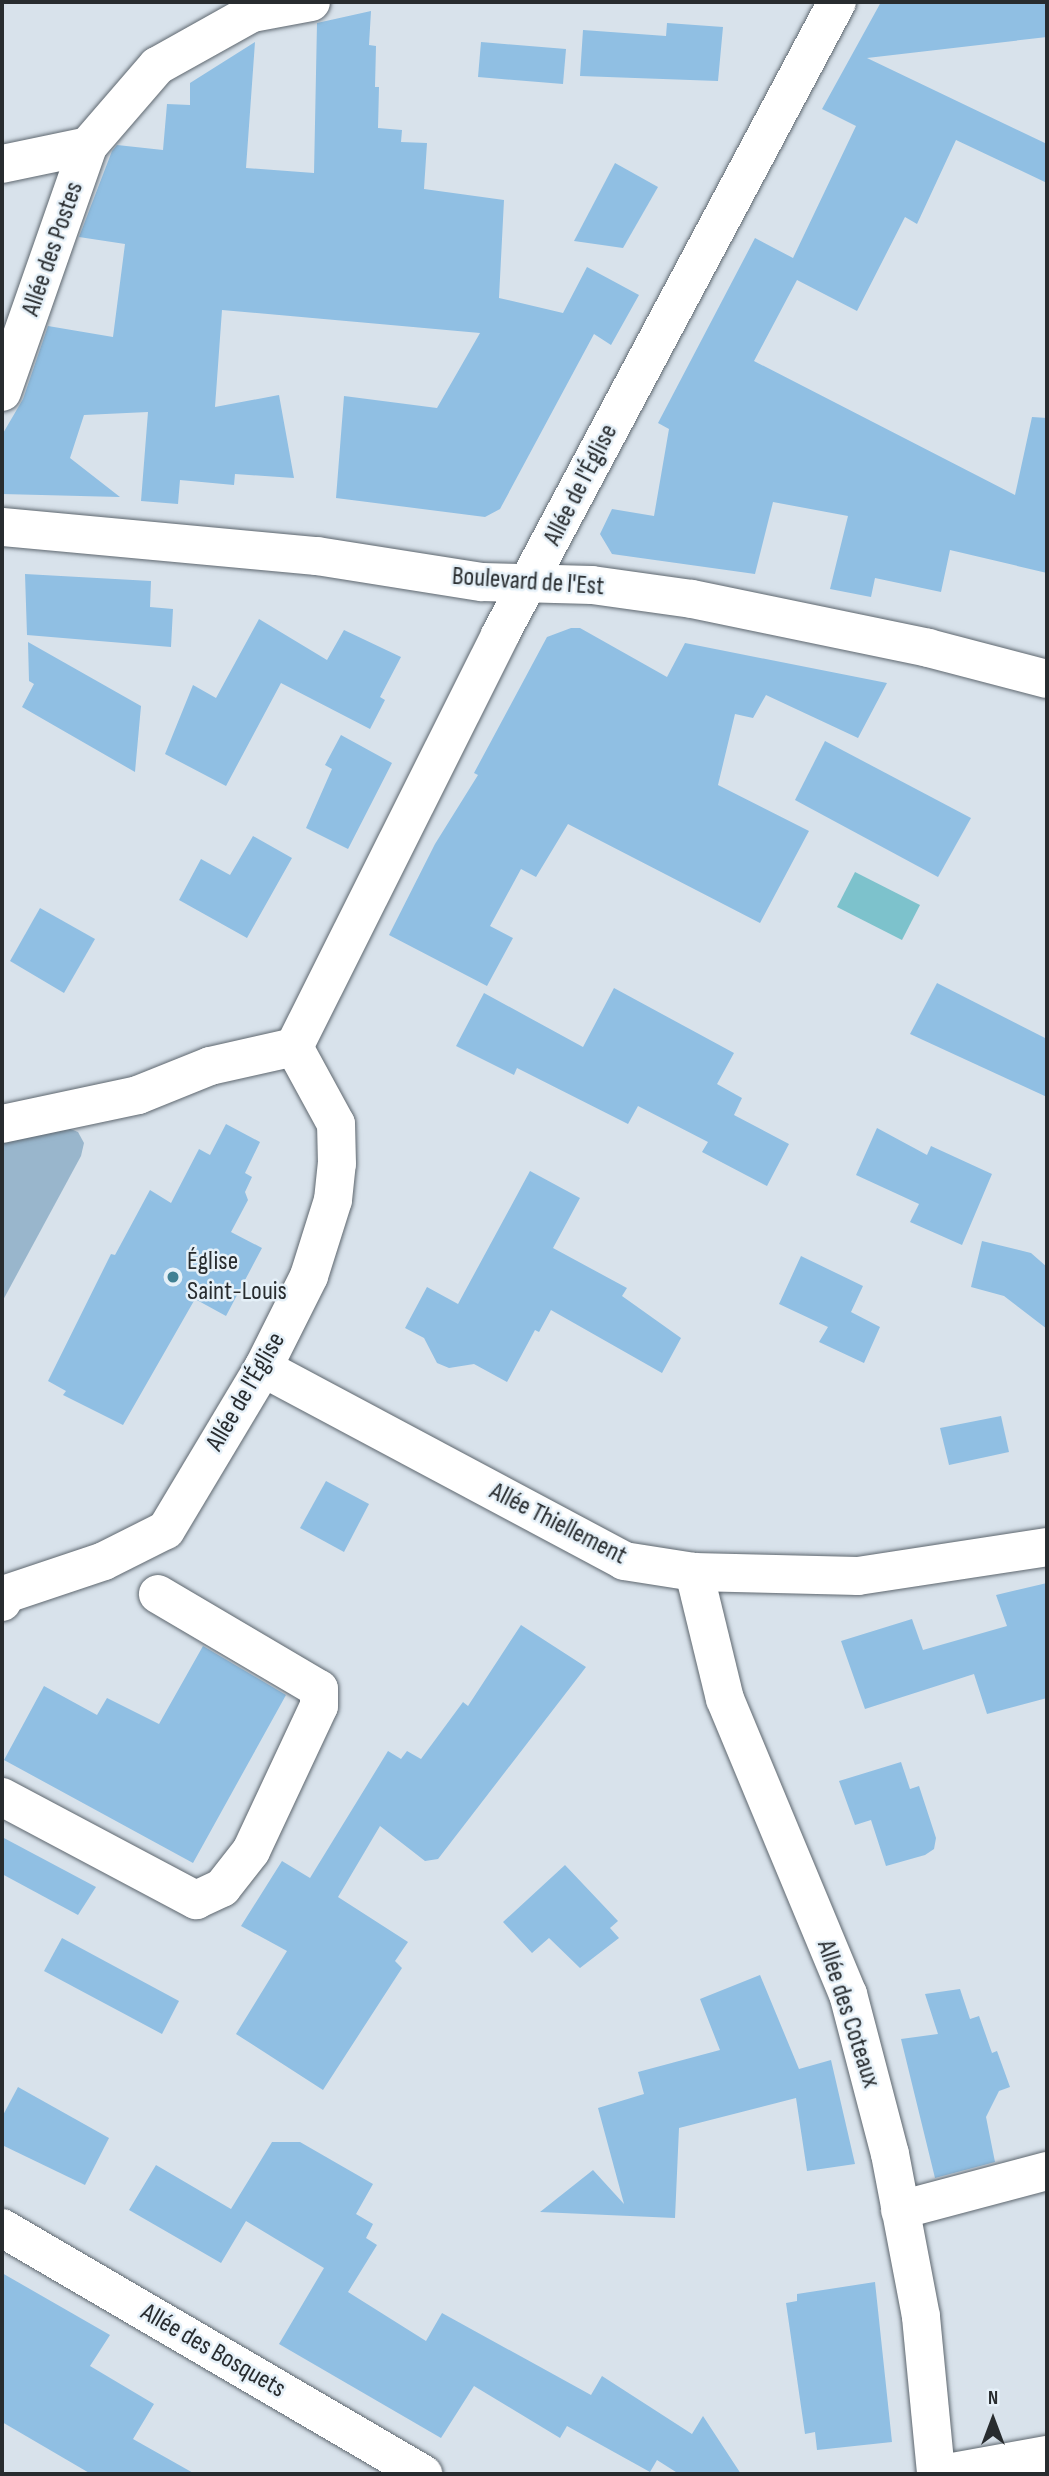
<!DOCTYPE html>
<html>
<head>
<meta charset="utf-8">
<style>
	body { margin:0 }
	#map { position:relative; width:1049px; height:2476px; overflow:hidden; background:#d8e2eb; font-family:"Sofia Sans Condensed",sans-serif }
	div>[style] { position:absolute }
	.green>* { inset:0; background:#99b6cc }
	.water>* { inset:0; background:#7dc2cc }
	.building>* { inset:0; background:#90bfe3 }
	.roads { filter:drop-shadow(0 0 2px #5e676f) drop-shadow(0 0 2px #5e676f) }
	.minor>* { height:38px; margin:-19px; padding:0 19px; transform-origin:19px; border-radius:19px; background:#fff }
	.dots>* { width:19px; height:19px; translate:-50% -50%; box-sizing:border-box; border:4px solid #e5f0f8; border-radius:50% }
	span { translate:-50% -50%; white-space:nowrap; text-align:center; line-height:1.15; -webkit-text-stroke:5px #e5f0f8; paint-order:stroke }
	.street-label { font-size:26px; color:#282c2f }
	.poi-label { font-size:26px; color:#282c2f }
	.left { translate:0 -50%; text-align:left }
	.frame { position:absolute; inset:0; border:4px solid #282c2f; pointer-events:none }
	.north { position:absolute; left:958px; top:2385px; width:70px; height:70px; -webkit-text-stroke:5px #e5f0f8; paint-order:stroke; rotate:0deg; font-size:19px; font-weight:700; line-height:28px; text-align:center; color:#282c2f }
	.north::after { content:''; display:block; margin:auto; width:24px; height:32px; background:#282c2f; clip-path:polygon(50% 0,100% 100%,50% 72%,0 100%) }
</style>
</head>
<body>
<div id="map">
	<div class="green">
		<i style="clip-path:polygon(68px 1128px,78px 1132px,84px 1143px,81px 1156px,2px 1302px,2px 1138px)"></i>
	</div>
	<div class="water">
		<i style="clip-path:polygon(855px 872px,920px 905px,902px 940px,837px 907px)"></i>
	</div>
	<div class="building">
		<i style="clip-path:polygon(881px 2px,1047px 2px,1047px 37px,867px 58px,1047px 144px,1047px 183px,956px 140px,917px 224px,905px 217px,857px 311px,797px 280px,754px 361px,1015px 495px,1032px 417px,1047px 418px,1047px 573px,950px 550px,941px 592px,875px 578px,871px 597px,830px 589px,848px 516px,773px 502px,755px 574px,612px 554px,600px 534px,612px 509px,654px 516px,669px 429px,658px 423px,755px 238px,793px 258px,856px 126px,822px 109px)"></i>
		<i style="clip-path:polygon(371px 11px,369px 45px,376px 46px,375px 87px,379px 87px,378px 128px,402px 130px,401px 142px,427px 143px,424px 189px,504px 200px,499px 298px,563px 313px,587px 267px,639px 295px,611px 345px,594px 334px,500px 509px,485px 517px,336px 498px,344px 396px,437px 408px,480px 333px,222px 310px,215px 407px,279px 395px,294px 478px,235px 474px,234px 485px,180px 480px,178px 504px,141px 501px,148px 412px,84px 415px,70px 458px,120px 497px,2px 494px,2px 435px,23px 399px,48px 326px,113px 337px,125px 244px,79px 237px,112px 151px,117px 145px,163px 150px,167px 104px,190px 105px,190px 83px,255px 42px,246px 168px,314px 173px,317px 23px)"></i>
		<i style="clip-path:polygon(667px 23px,723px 27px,718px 81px,580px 76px,583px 30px,666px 36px)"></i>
		<i style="clip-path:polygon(481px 42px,566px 49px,563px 84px,478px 77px)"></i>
		<i style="clip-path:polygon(615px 163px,658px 187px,623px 248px,574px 241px)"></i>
		<i style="clip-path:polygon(25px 574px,151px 581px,150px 607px,173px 609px,171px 647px,27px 635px)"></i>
		<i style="clip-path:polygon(259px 619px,327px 660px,344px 630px,401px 657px,380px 697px,385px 700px,370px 729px,281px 683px,226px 786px,165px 754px,193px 685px,216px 698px)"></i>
		<i style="clip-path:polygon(571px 628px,580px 628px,667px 677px,685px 643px,887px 683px,858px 738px,766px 695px,753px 718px,735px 714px,718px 785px,809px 831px,760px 923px,568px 824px,536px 877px,521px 869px,490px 926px,513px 938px,487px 986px,389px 935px,435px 844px,478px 775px,474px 773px,547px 637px)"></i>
		<i style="clip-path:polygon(28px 642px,141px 706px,135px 772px,22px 707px,34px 684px,29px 681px)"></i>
		<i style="clip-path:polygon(341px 735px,392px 763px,348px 849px,306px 828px,332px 769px,325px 765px)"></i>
		<i style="clip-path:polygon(825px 741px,971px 818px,938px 877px,795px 800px)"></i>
		<i style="clip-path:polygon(253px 836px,292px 858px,247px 938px,179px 900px,201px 859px,230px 875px)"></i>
		<i style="clip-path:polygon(40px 908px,95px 939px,64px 993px,10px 961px)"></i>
		<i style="clip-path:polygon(937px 983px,1047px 1039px,1047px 1097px,910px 1034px)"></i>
		<i style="clip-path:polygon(614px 988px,734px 1053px,717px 1084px,742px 1098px,734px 1115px,789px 1144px,767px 1186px,702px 1152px,708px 1142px,638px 1106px,628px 1124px,517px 1068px,514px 1075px,456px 1046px,484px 993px,583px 1047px)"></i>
		<i style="clip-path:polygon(226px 1124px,260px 1142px,245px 1173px,252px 1177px,245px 1192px,248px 1200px,231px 1232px,262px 1248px,226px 1316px,195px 1299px,123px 1425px,63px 1395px,66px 1391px,48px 1381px,111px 1254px,115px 1255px,150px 1190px,171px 1203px,199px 1149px,210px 1155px)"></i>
		<i style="clip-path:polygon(877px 1128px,927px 1155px,931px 1146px,992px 1174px,962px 1245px,910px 1222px,919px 1204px,856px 1175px)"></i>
		<i style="clip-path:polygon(530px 1171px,580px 1198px,553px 1248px,627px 1288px,622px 1296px,681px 1338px,662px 1373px,551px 1310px,539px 1332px,535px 1330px,507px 1382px,474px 1364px,449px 1368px,437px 1363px,424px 1338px,405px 1328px,427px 1287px,458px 1304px)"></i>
		<i style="clip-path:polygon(982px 1241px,1031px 1253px,1047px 1267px,1047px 1329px,1004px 1296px,971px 1287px)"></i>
		<i style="clip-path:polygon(801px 1256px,863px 1286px,851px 1312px,880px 1327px,864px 1363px,819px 1342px,828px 1327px,779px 1304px)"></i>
		<i style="clip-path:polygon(1001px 1416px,1009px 1452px,949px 1465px,940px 1428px)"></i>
		<i style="clip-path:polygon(326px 1481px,369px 1504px,344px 1552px,300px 1528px)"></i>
		<i style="clip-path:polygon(1047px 1583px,1047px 1698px,987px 1714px,974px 1674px,865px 1709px,841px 1641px,912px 1619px,923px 1650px,1007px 1626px,996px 1595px)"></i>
		<i style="clip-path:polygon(521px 1625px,586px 1667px,438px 1859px,425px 1861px,380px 1826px,338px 1897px,408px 1942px,395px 1961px,402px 1968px,323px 2090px,236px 2034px,287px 1951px,241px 1926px,282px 1861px,310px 1878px,388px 1751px,401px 1759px,407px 1751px,421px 1759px,463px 1702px,468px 1706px)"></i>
		<i style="clip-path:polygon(203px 1646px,286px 1695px,193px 1863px,4px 1760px,44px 1686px,97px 1715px,107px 1698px,159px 1724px)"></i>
		<i style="clip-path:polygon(901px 1762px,910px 1789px,919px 1786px,936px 1838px,934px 1849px,925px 1855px,886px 1866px,871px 1820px,855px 1825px,839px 1781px)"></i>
		<i style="clip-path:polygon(2px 1837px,96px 1887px,78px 1915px,2px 1874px)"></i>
		<i style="clip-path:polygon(565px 1865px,618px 1921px,610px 1928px,619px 1938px,580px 1968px,549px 1938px,532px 1953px,503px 1922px)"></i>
		<i style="clip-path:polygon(62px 1938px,179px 2001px,162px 2034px,44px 1971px)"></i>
		<i style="clip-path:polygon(760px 1975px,799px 2069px,831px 2060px,855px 2164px,807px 2171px,796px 2098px,679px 2128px,675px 2218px,540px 2212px,593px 2170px,624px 2204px,598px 2108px,644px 2094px,638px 2072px,720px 2050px,700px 1999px)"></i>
		<i style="clip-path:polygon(960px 1989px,970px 2019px,979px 2016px,992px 2053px,997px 2051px,1010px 2087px,999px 2091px,986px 2117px,995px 2162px,935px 2178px,901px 2039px,938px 2034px,925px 1994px)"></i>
		<i style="clip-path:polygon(18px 2087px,109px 2138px,85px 2185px,2px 2145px,2px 2117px)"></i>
		<i style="clip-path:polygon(272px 2142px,300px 2142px,373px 2184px,356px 2214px,373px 2224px,366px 2238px,377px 2245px,348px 2292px,426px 2341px,442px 2313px,591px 2395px,602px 2376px,692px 2434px,703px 2416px,741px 2474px,679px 2474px,657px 2460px,650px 2472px,567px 2426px,560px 2438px,474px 2386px,441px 2438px,279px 2344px,324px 2268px,246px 2221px,221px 2263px,129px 2210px,156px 2165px,231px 2209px)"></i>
		<i style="clip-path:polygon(2px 2273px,110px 2335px,90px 2366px,154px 2404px,133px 2439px,195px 2474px,91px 2474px,2px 2422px)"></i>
		<i style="clip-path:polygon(875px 2282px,892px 2442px,817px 2450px,815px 2432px,805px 2434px,786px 2303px,797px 2301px,797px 2294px)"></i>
	</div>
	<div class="roads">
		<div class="minor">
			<i style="left:2px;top:164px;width:88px;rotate:-11.8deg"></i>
			<i style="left:2px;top:392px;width:261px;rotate:-70.7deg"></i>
			<i style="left:88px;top:146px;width:106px;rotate:-49.2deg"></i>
			<i style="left:157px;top:66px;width:109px;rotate:-29.2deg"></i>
			<i style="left:252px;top:13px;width:60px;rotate:-10.6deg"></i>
			<i style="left:2px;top:527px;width:316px;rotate:5.3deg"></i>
			<i style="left:317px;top:556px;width:167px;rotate:9deg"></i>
			<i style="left:482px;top:582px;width:110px;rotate:1.6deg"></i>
			<i style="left:592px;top:585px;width:101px;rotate:8deg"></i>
			<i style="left:692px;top:599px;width:241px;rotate:11.7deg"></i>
			<i style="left:928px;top:648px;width:123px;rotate:14.6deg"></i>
			<i style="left:294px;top:1047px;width:461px;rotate:-63.4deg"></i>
			<i style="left:500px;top:635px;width:717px;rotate:-61.97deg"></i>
			<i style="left:2px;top:1124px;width:139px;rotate:-12deg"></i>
			<i style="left:138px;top:1095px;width:78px;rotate:-21.9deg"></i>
			<i style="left:210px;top:1066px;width:86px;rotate:-12.7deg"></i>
			<i style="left:263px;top:1368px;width:409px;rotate:28.1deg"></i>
			<i style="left:624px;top:1561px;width:71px;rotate:8.9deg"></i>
			<i style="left:694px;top:1572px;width:164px;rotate:1.4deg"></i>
			<i style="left:858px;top:1576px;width:191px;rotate:-8.7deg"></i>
			<i style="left:694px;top:1572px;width:131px;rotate:76.3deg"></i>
			<i style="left:725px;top:1699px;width:320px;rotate:67.4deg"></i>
			<i style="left:848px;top:1994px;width:165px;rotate:75.3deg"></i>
			<i style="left:890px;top:2154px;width:166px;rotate:79.2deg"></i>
			<i style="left:921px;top:2317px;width:158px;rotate:84.5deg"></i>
			<i style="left:2px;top:1602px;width:9px;rotate:-63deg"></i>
			<i style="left:6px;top:1594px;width:103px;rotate:-18.6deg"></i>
			<i style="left:104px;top:1561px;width:69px;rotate:-26.6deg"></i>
			<i style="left:166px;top:1530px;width:189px;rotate:-59.1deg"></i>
			<i style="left:263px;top:1368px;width:103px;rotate:-63.4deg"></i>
			<i style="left:309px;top:1276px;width:80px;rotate:-72.5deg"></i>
			<i style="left:333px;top:1200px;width:36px;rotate:-84deg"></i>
			<i style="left:337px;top:1164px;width:40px;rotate:-91.4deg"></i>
			<i style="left:336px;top:1124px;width:88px;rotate:-118.6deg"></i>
			<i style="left:2px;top:1797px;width:220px;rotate:28deg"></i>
			<i style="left:196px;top:1900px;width:29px;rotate:-25deg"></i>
			<i style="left:222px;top:1888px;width:47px;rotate:-51.9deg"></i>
			<i style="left:251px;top:1851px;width:160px;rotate:-64.9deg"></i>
			<i style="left:319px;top:1706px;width:17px;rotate:-90deg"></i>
			<i style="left:319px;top:1689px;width:187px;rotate:-149.5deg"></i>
			<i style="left:900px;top:2210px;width:152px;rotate:-14.9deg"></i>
			<i style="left:2px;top:2228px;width:488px;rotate:30.3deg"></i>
			<i style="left:941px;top:2474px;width:108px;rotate:-10.2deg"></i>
		</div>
	</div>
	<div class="dots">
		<i style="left:173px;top:1277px;background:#408093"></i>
	</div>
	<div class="street-label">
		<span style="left:53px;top:249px;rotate:-71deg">Allée des Postes</span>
		<span style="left:581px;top:485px;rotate:-63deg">Allée de l'Église</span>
		<span style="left:528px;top:582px;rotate:4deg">Boulevard de l'Est</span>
		<span style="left:246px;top:1392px;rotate:-60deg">Allée de l'Église</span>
		<span style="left:558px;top:1524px;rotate:27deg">Allée Thiellement</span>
		<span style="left:848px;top:2014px;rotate:72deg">Allée des Coteaux</span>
		<span style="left:213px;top:2351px;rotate:30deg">Allée des Bosquets</span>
	</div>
	<div class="poi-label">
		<span class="left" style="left:187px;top:1277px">Église<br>Saint-Louis</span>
	</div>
	<div class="frame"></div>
	<div class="north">N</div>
</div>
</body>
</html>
